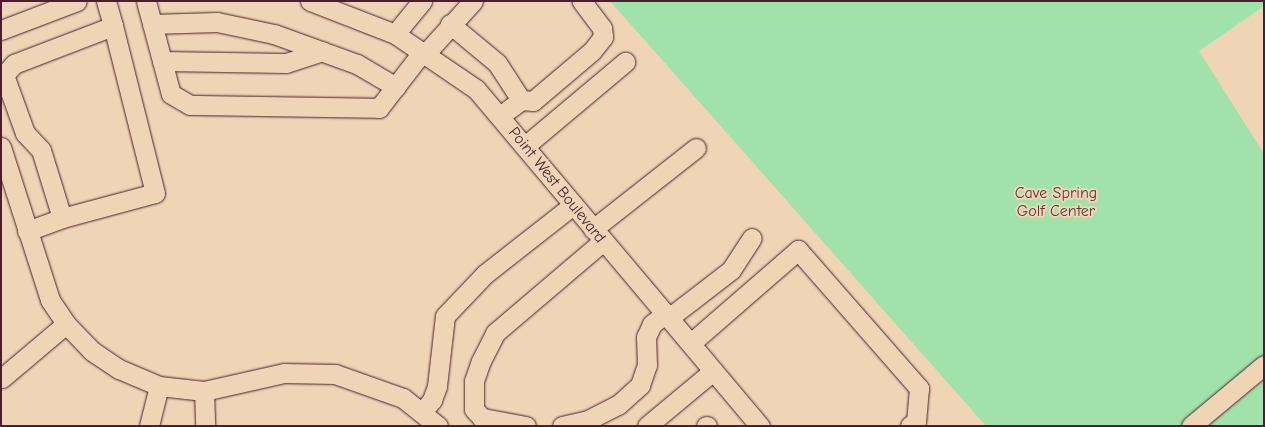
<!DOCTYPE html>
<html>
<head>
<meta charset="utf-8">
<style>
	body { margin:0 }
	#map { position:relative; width:1265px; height:427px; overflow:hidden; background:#efd4b6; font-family:"Comic Neue",sans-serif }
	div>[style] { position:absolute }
	.green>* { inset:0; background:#a1e1aa }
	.roads { filter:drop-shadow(0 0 1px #4a1f2b) drop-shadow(0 0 1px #4a1f2b) }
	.minor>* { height:19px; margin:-9.5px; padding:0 9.5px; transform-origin:9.5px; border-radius:9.5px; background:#efd4b6 }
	span { translate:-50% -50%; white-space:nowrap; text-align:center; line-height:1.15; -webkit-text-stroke:4px #efd4b6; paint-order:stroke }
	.street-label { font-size:16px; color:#4a1f2b }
	.park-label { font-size:16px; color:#573c3e }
	.frame { position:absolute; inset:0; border:2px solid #4a1f2b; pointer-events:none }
</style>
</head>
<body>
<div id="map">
	<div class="green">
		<i style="clip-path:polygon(610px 1px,1264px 1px,1264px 6px,1199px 51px,1264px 154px,1264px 426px,986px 426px)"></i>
	</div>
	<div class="roads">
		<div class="minor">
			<i style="left:106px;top:1px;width:26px;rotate:74deg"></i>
			<i style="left:146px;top:1px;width:96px;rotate:75deg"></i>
			<i style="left:171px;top:94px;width:22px;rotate:30deg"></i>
			<i style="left:190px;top:105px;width:189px;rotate:0.9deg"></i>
			<i style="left:379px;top:108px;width:72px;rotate:-52.3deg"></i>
			<i style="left:310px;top:1px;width:91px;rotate:21.2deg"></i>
			<i style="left:395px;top:34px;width:98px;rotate:34.2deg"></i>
			<i style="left:476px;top:89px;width:441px;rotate:49.9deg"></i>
			<i style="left:152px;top:24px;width:65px;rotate:-1.8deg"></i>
			<i style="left:217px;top:22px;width:58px;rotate:11.9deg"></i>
			<i style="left:274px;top:34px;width:88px;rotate:19.9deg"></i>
			<i style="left:357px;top:64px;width:45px;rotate:30.5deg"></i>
			<i style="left:450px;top:24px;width:61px;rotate:39.7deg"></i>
			<i style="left:497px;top:63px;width:44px;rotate:57deg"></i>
			<i style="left:1px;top:30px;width:81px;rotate:-20.9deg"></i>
			<i style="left:395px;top:34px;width:43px;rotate:-50.7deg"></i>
			<i style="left:426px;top:53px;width:70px;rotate:-47.9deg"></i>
			<i style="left:162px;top:61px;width:124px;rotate:0.9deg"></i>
			<i style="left:286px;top:63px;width:38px;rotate:-18deg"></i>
			<i style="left:500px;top:116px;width:26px;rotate:-37deg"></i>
			<i style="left:521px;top:100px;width:12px;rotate:5deg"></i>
			<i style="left:533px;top:101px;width:77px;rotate:-40.3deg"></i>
			<i style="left:592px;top:51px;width:18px;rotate:-52deg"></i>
			<i style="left:603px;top:37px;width:9px;rotate:-96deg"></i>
			<i style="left:602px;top:28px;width:34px;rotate:-127deg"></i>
			<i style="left:525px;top:146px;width:131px;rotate:-40deg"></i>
			<i style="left:1px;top:147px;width:161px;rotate:72.2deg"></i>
			<i style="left:50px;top:300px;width:29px;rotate:56deg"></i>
			<i style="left:66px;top:324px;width:37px;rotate:46deg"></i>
			<i style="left:92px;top:351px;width:32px;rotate:34deg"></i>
			<i style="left:119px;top:369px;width:43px;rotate:23deg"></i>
			<i style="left:159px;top:386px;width:45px;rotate:6.3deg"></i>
			<i style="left:204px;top:391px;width:82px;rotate:-12.7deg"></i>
			<i style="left:284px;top:373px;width:51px;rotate:1.1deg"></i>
			<i style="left:335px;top:374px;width:72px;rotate:19.4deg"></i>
			<i style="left:403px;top:398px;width:45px;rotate:38.7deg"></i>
			<i style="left:593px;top:229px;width:131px;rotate:-38.2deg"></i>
			<i style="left:27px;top:231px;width:37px;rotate:-20deg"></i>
			<i style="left:62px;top:218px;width:96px;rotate:-15deg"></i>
			<i style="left:155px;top:193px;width:172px;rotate:-104.1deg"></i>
			<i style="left:113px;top:26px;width:106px;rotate:159deg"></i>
			<i style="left:14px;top:64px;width:15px;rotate:132deg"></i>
			<i style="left:4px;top:75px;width:62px;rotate:70.1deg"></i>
			<i style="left:25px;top:133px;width:23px;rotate:47deg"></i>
			<i style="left:41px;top:150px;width:71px;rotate:72.8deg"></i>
			<i style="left:670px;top:317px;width:77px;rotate:-37.6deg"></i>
			<i style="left:731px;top:270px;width:38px;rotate:-57deg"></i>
			<i style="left:691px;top:343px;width:142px;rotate:-41deg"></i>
			<i style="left:798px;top:250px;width:184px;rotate:48.8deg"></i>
			<i style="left:919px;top:388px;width:33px;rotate:95deg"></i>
			<i style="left:916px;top:421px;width:8px;rotate:140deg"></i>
			<i style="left:2px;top:378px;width:84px;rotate:-40.2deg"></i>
			<i style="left:204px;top:391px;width:35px;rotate:88deg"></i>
			<i style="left:422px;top:412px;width:16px;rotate:-50deg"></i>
			<i style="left:432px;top:400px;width:15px;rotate:-70deg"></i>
			<i style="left:437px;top:386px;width:70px;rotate:-83.5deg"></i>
			<i style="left:445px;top:316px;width:58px;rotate:-46.4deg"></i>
			<i style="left:485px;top:274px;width:112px;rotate:-38.1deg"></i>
			<i style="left:149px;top:426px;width:41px;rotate:-76deg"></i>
			<i style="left:526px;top:426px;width:45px;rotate:-169.7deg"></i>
			<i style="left:482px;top:418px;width:12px;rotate:-132deg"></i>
			<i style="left:474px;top:409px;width:28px;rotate:-90deg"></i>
			<i style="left:474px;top:381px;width:21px;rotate:-71deg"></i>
			<i style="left:481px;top:361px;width:31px;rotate:-63deg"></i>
			<i style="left:495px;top:333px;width:142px;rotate:-40.4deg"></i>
			<i style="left:562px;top:426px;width:27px;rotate:-13deg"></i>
			<i style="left:588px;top:420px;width:34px;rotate:-27deg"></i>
			<i style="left:618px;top:405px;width:30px;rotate:-42deg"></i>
			<i style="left:640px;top:385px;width:21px;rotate:-71deg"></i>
			<i style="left:647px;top:365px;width:28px;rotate:-92deg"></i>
			<i style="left:646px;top:337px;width:14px;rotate:-65deg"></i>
			<i style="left:652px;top:324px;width:18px;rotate:-38deg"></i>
			<i style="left:647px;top:426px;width:86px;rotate:-39.8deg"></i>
			<i style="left:706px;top:426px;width:1px"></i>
			<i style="left:1191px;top:426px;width:95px;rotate:-39.9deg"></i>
		</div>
	</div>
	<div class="street-label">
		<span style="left:557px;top:185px;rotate:51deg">Point West Boulevard</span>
	</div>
	<div class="park-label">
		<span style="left:1056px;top:202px">Cave Spring<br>Golf Center</span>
	</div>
	<div class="frame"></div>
</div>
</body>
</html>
